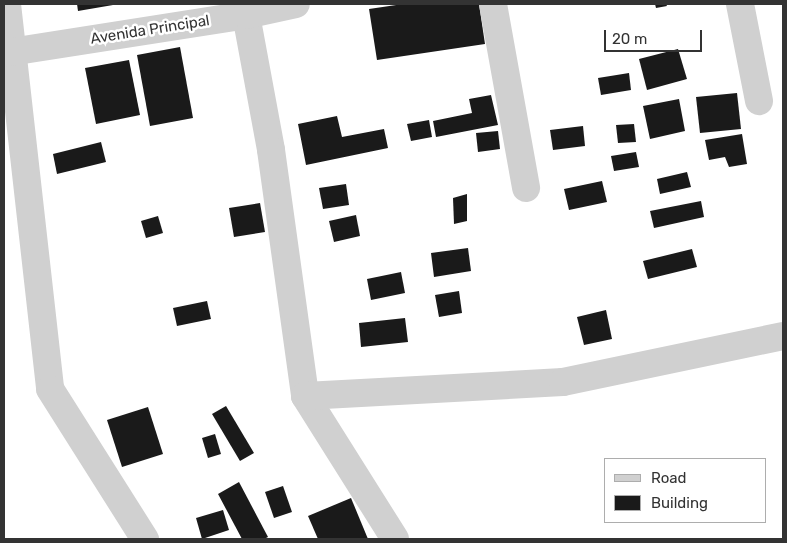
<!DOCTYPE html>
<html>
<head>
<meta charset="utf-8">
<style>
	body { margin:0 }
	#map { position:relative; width:787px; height:543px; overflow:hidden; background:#fff; font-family:Rubik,sans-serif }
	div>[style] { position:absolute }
	.building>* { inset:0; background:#1a1a1a }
	.minor>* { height:28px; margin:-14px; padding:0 14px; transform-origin:14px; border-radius:14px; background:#d0d0d0 }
	.tertiary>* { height:28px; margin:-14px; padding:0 14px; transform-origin:14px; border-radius:14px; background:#d0d0d0 }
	span { translate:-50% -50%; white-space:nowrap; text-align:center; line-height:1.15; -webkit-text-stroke:5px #fff; paint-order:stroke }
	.street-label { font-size:15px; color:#333 }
	.frame { position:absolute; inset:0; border:5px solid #333; pointer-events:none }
	.legend { position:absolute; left:604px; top:458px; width:162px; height:65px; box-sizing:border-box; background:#fff; border:1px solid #adadad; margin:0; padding:6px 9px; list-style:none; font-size:15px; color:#333 }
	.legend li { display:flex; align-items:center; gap:10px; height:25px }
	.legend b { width:25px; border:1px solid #adadad }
	.scale { position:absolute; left:604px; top:30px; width:98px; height:22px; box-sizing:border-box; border:2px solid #333; border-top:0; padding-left:6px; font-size:15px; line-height:18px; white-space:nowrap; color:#333; -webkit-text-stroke:4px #fff; paint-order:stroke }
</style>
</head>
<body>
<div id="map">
	<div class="building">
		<i style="clip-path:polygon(77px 4px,113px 4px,113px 5px,78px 11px)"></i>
		<i style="clip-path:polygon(403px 4px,479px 4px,485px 44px,377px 60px,369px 9px)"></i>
		<i style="clip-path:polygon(655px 4px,666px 4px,667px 6px,656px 8px)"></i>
		<i style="clip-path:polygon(180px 47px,193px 118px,150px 126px,137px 55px)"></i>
		<i style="clip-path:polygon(678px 49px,687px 79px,647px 90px,639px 59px)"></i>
		<i style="clip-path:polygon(129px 60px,140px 115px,96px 124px,85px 68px)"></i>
		<i style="clip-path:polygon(629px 73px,631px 90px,601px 95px,598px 78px)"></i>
		<i style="clip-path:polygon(737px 93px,741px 129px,700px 133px,696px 97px)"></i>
		<i style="clip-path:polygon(491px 95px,498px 125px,436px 137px,433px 121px,472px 113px,469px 99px)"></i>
		<i style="clip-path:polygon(679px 99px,685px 131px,650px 139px,643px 106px)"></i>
		<i style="clip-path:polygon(337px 116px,342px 137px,384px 129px,388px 148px,306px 165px,298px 124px)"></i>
		<i style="clip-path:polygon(429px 120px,432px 137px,411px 141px,407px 124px)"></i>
		<i style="clip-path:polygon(634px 124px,636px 142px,618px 143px,616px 125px)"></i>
		<i style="clip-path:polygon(583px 126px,585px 146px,553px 150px,550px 130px)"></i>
		<i style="clip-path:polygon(498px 131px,500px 149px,478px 152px,476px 133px)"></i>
		<i style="clip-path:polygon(742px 134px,747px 164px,729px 167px,725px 157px,709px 160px,705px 140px)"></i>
		<i style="clip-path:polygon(101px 142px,106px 162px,57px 174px,53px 154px)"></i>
		<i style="clip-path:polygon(636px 152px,639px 167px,614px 171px,611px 156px)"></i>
		<i style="clip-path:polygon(687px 172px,691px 187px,660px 194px,657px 179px)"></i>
		<i style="clip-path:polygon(602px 181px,607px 202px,569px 210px,564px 189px)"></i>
		<i style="clip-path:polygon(346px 184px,349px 205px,323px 209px,319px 188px)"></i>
		<i style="clip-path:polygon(467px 194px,467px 221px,454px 224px,453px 198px)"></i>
		<i style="clip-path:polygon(701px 201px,704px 217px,654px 228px,650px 211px)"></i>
		<i style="clip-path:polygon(260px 203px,265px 232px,234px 237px,229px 208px)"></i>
		<i style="clip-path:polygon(356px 215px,360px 236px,334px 242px,329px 221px)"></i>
		<i style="clip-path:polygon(158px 216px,163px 233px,146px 238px,141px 221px)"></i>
		<i style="clip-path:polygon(468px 248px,471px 271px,434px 277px,431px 253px)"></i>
		<i style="clip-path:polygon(692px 249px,697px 267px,648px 279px,643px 261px)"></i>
		<i style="clip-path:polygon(401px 272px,405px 293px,371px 300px,367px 279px)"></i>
		<i style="clip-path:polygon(459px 291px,462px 313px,439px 317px,435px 295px)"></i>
		<i style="clip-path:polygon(207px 301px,211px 319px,177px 326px,173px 308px)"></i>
		<i style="clip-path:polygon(606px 310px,612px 339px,584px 345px,577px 317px)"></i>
		<i style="clip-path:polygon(405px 318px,408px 342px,361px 347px,359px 323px)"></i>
		<i style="clip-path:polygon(226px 406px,254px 453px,240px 461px,212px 414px)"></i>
		<i style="clip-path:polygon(148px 407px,163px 454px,122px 467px,107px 420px)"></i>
		<i style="clip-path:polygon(215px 434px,221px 454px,208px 458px,202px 438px)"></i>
		<i style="clip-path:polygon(239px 482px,268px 537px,264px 539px,242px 539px,218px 494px)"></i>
		<i style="clip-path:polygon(283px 486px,292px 512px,274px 518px,265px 492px)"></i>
		<i style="clip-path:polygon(351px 498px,368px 539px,318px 539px,308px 516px)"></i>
		<i style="clip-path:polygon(223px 510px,229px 530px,202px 539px,196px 518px)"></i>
	</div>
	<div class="minor">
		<i style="left:7px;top:4px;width:387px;rotate:83.6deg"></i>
		<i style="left:50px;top:389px;width:178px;rotate:57.7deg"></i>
		<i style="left:244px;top:4px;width:148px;rotate:79.5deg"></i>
		<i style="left:271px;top:150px;width:248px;rotate:82.1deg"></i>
		<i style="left:305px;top:396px;width:169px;rotate:57.8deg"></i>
		<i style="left:493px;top:4px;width:187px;rotate:79.8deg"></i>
		<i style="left:740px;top:4px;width:99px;rotate:78.9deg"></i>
		<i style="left:305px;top:396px;width:258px;rotate:-3.1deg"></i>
		<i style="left:563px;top:382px;width:225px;rotate:-11.8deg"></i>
	</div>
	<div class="tertiary">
		<i style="left:4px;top:53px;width:245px;rotate:-8.9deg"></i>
		<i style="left:246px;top:15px;width:51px;rotate:-12.4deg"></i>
	</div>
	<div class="street-label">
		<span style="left:150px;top:30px;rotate:-9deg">Avenida Principal</span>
	</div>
	<div class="frame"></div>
	<ul class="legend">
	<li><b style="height:6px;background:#d0d0d0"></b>Road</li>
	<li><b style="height:14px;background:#1a1a1a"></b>Building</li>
	</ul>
	<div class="scale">20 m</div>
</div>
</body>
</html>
